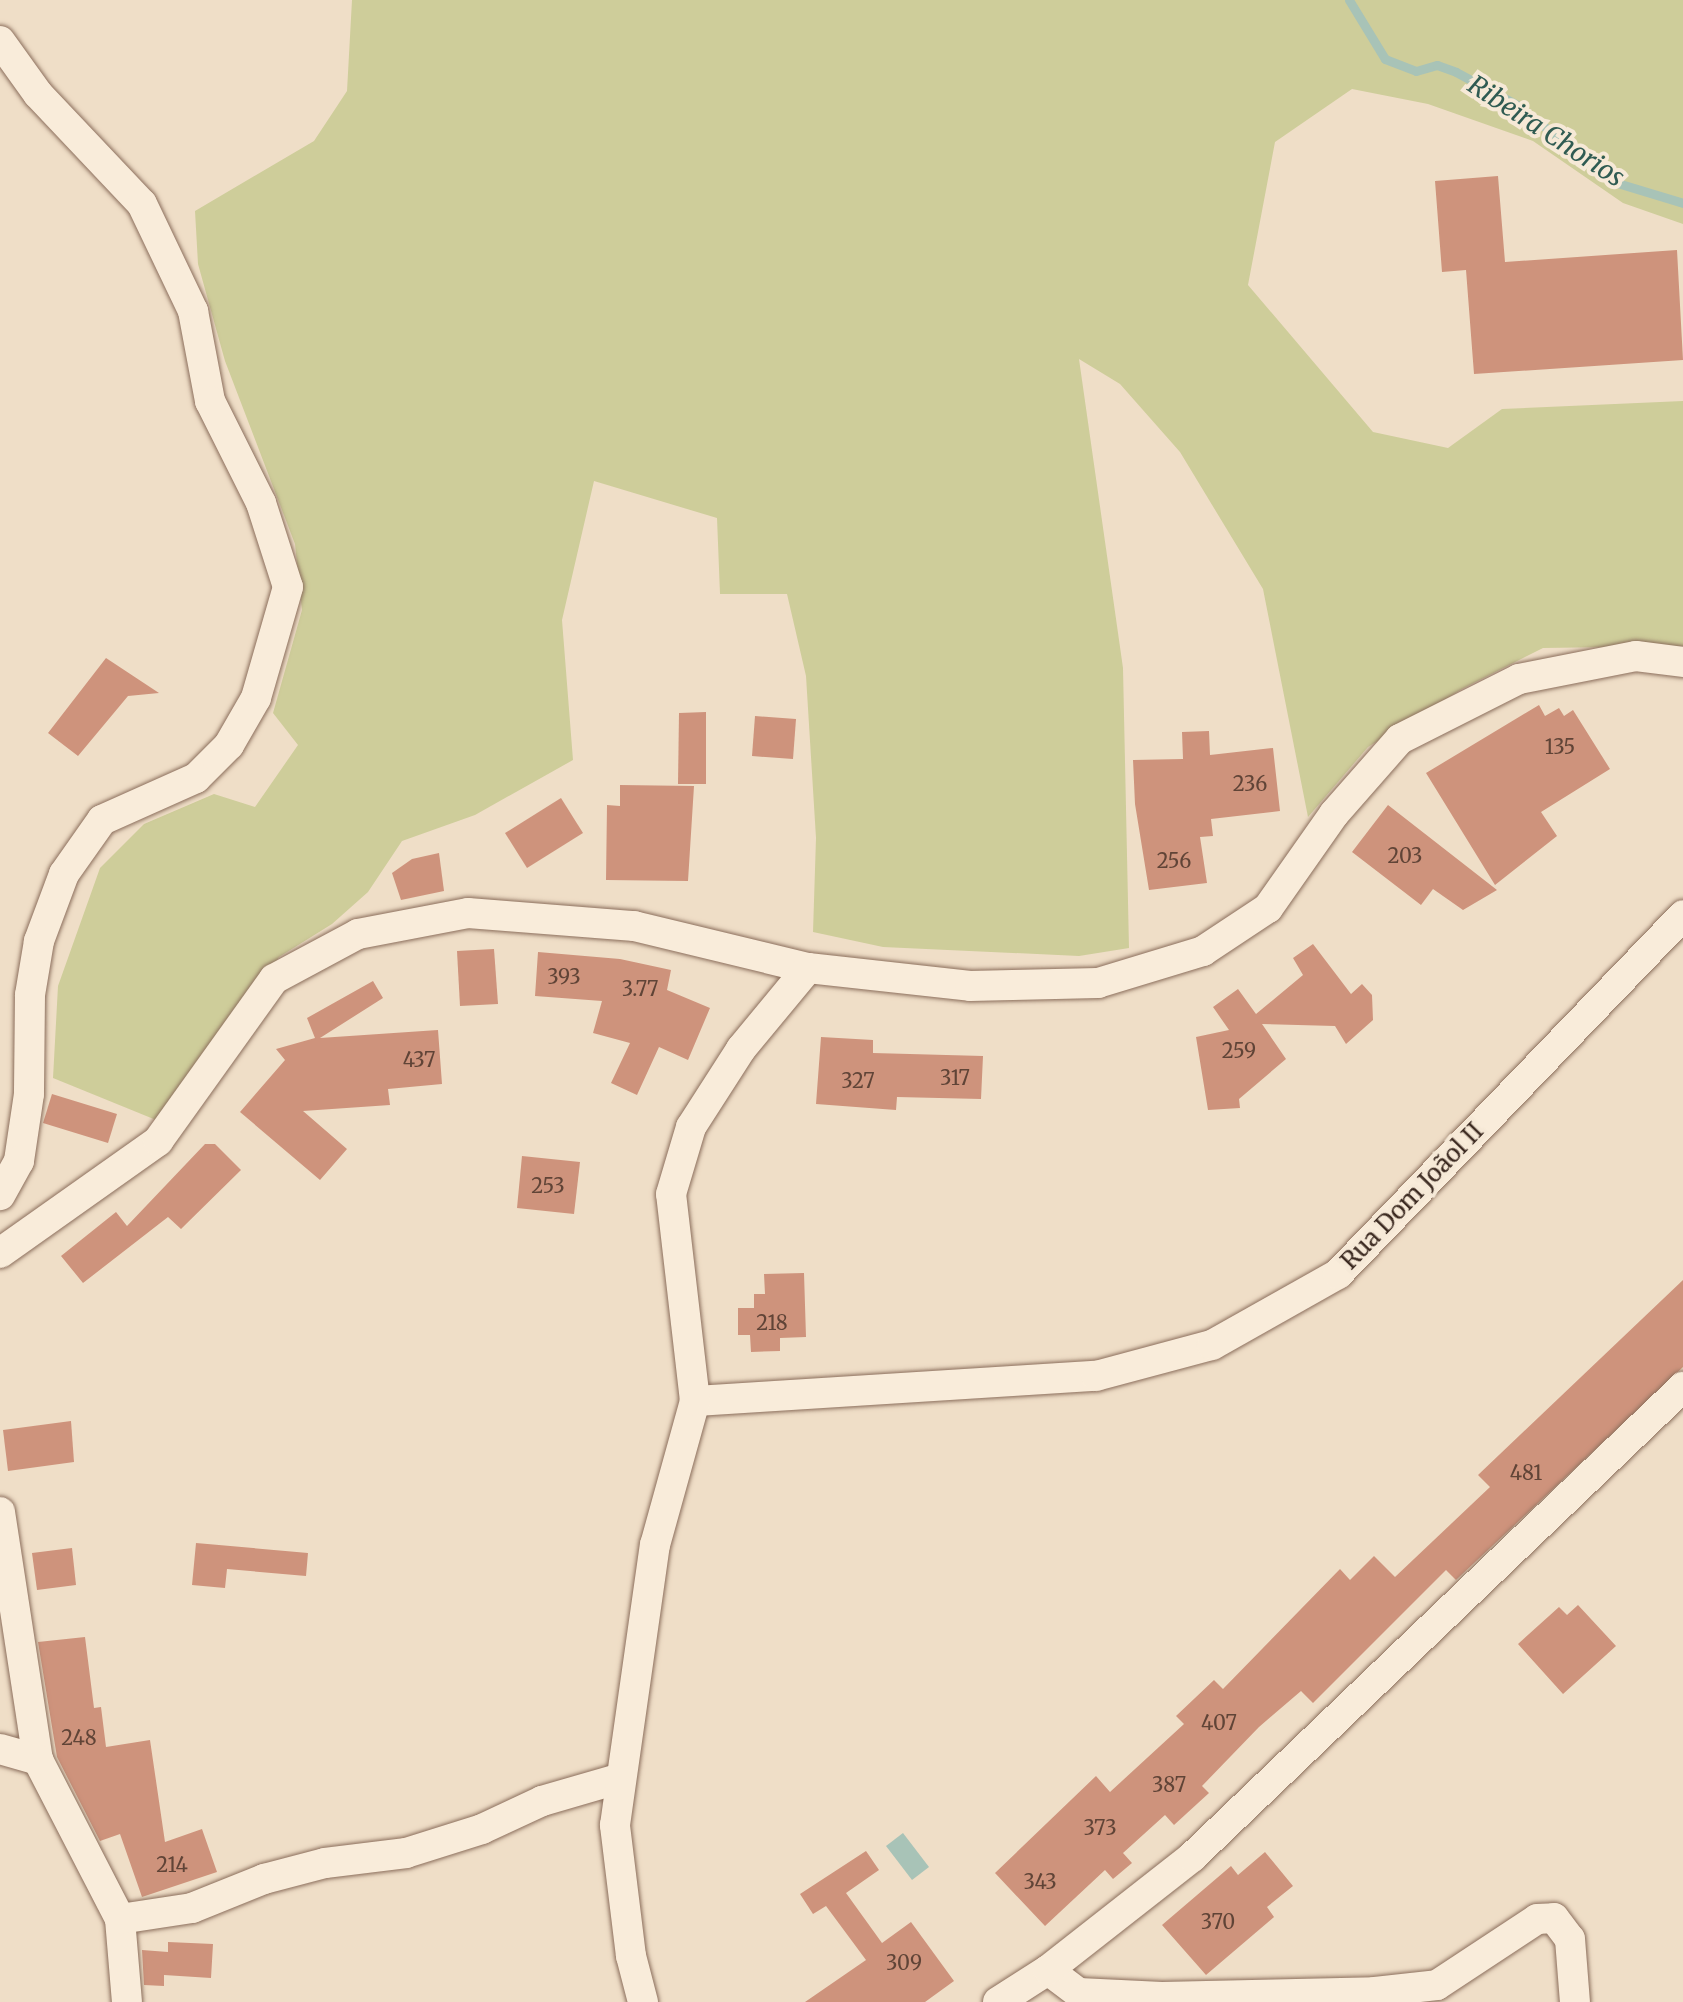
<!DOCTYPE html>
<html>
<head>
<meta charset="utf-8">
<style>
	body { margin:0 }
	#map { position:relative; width:1683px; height:2002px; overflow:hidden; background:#efdec7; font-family:Merriweather,serif }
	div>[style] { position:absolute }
	.green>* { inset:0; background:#cecd9a }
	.water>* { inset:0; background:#a8c3b7 }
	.stream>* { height:9px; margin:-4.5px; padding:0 4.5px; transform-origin:4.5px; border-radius:4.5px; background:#a8c3b7 }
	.building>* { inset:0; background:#ce937c }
	.roads { filter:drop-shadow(0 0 2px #8b6e5c) drop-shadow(0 0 2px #8b6e5c) }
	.minor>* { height:30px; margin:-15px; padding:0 15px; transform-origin:15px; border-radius:15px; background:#f9ecda }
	span { translate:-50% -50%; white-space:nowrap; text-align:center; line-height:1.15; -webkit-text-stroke:8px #f6e9d7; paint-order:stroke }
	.number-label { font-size:20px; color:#604437 }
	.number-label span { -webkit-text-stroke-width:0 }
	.street-label { font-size:24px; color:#3b2920 }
	.water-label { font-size:26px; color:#2f5b52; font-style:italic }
</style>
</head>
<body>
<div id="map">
	<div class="green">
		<i style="clip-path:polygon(352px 0,1683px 0,1683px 224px,1623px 203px,1533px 141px,1428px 104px,1352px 89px,1275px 142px,1248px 285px,1373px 432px,1448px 448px,1502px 409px,1683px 401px,1683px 646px,1543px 648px,1462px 689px,1368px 747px,1308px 817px,1263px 589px,1180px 452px,1120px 384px,1079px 359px,1123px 668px,1129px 948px,1079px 956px,883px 947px,813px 932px,816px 838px,806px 676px,787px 594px,720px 594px,717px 518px,594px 481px,562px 620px,573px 760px,475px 815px,402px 841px,368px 892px,332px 924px,279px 957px,252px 1003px,161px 1122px,53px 1078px,58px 986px,100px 868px,144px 824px,214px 794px,255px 807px,298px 745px,273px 713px,302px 610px,295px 544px,225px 361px,198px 264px,195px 211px,314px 141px,347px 91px)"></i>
	</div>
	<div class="water">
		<i style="clip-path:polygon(903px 1833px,929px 1867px,912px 1880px,886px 1846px)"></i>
	</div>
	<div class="stream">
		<i style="left:1349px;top:0;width:69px;rotate:58.6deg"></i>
		<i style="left:1385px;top:59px;width:33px;rotate:21deg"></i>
		<i style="left:1416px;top:71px;width:22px;rotate:-16deg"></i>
		<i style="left:1437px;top:65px;width:20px;rotate:20deg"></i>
		<i style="left:1456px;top:72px;width:69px;rotate:28.4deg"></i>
		<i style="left:1517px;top:105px;width:124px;rotate:38.4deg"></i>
		<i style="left:1614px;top:182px;width:72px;rotate:16.9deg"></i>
	</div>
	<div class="building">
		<i style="clip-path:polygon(1498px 176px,1505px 262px,1677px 250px,1683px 360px,1474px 374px,1466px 270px,1442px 272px,1435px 181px)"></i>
		<i style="clip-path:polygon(106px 658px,159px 693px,128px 696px,78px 756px,48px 733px)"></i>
		<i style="clip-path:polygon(1539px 705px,1545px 716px,1559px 708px,1564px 716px,1573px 710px,1610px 769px,1541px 812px,1557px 836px,1495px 885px,1426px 773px)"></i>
		<i style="clip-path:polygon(706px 712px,706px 784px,678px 784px,679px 713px)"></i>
		<i style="clip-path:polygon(755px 716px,796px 719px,793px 759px,752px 756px)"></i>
		<i style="clip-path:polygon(1209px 731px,1210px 755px,1273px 748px,1280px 811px,1211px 819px,1213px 836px,1200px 837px,1207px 883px,1149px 890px,1135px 804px,1133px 760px,1183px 759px,1182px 732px)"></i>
		<i style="clip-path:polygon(620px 785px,694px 786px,688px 881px,606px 880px,607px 805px,620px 806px)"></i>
		<i style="clip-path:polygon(561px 798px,583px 833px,527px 868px,505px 833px)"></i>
		<i style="clip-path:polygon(1388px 805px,1497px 890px,1463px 910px,1433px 889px,1421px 905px,1352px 852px)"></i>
		<i style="clip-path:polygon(439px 853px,444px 891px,401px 900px,392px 873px,412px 859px)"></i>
		<i style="clip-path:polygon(1313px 944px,1351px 994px,1362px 984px,1372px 995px,1373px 1020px,1346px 1044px,1335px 1026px,1262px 1024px,1286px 1059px,1239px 1099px,1240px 1108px,1208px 1110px,1196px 1037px,1229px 1030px,1213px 1007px,1238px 989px,1256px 1014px,1303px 975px,1293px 958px)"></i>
		<i style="clip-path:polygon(494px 949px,498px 1004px,460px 1006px,457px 951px)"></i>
		<i style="clip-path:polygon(538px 952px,620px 959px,671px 970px,667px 990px,710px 1008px,688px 1060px,659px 1047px,637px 1095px,611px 1083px,630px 1043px,593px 1033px,602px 1001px,535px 996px)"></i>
		<i style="clip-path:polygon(373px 981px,383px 998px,320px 1038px,438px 1030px,442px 1084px,388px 1089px,390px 1105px,303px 1111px,347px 1149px,320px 1180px,240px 1112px,285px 1060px,276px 1049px,315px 1038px,307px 1018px)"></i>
		<i style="clip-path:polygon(821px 1037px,873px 1040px,873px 1053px,983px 1056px,981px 1099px,897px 1097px,896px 1110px,816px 1104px)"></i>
		<i style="clip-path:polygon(52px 1094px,117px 1114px,108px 1143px,43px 1123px)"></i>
		<i style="clip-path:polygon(205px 1144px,215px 1144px,241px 1170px,181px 1229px,168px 1217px,83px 1283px,61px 1256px,116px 1212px,127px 1226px)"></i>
		<i style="clip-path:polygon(522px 1156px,580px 1162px,574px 1214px,517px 1208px)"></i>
		<i style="clip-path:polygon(804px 1273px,806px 1337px,780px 1338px,780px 1351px,751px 1352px,750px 1335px,738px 1335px,738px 1308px,754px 1308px,754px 1294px,765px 1294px,764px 1274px)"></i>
		<i style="clip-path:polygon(1683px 1280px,1683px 1367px,1456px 1580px,1446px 1570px,1313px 1703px,1301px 1691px,1259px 1727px,1202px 1786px,1209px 1793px,1174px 1825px,1165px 1815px,1123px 1853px,1132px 1863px,1113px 1879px,1105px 1870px,1045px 1926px,995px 1873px,1096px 1776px,1110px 1792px,1184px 1724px,1176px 1716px,1214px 1680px,1223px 1689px,1340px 1569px,1350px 1580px,1374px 1556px,1395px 1577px,1490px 1487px,1478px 1475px)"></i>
		<i style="clip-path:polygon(71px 1421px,74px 1462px,8px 1471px,3px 1430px)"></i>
		<i style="clip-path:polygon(196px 1543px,308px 1553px,306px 1576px,227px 1569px,225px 1588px,192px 1585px)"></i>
		<i style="clip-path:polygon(72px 1548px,76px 1585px,37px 1590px,32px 1553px)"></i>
		<i style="clip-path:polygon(1578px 1605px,1616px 1646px,1563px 1694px,1518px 1644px,1559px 1607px,1567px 1615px)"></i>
		<i style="clip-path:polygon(85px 1637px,94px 1708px,101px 1707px,106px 1747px,150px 1740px,165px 1842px,202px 1829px,217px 1872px,142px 1897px,120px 1834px,100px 1841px,57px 1757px,38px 1642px)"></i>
		<i style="clip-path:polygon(866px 1851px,879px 1870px,846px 1893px,882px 1943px,911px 1922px,954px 1981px,925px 2002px,805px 2002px,866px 1960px,826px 1906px,813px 1914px,800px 1894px)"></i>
		<i style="clip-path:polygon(1265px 1852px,1293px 1886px,1267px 1907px,1274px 1917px,1206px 1975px,1162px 1925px,1231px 1866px,1238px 1875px)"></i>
		<i style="clip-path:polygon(168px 1942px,213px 1944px,211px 1978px,164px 1975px,164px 1986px,144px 1985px,142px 1950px,168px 1952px)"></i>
	</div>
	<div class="roads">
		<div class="minor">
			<i style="left:0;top:41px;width:65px;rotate:54.4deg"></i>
			<i style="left:38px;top:94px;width:151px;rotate:46.6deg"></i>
			<i style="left:142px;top:204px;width:119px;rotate:64.5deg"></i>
			<i style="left:193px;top:311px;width:92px;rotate:79.3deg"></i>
			<i style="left:210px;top:401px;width:114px;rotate:63.4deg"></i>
			<i style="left:261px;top:503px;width:88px;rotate:72.2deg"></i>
			<i style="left:288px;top:587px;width:116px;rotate:106.1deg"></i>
			<i style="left:256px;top:698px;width:54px;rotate:119.9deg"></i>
			<i style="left:229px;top:745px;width:47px;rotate:135deg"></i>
			<i style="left:196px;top:778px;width:103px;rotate:155.9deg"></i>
			<i style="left:102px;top:820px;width:66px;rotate:125.1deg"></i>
			<i style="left:64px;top:874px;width:72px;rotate:110.5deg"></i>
			<i style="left:39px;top:941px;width:55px;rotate:99.5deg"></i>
			<i style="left:30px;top:995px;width:99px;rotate:90.6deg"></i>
			<i style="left:29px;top:1094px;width:68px;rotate:98.5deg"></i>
			<i style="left:19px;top:1161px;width:39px;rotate:119deg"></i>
			<i style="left:0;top:1253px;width:194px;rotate:-35.3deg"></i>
			<i style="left:158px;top:1141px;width:199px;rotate:-54.4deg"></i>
			<i style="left:274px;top:979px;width:95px;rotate:-28.2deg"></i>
			<i style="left:358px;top:934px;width:112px;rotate:-10.8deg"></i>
			<i style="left:468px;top:913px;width:167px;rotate:4.5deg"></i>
			<i style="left:634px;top:926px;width:179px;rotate:13.6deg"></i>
			<i style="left:808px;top:968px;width:163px;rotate:6.3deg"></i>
			<i style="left:970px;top:986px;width:128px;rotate:-1.3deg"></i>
			<i style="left:1098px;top:983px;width:110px;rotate:-16.9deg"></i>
			<i style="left:1203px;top:951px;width:78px;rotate:-33.5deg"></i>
			<i style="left:1268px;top:908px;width:115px;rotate:-54.9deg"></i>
			<i style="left:1334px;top:814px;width:100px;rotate:-48.7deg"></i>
			<i style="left:1400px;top:739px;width:133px;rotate:-26.8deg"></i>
			<i style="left:1519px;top:679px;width:119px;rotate:-11.1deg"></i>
			<i style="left:1636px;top:656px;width:47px;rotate:7.3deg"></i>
			<i style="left:695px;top:1401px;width:402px;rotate:-3.6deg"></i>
			<i style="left:1096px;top:1376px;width:120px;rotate:-15deg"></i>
			<i style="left:1212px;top:1345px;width:145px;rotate:-29.4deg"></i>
			<i style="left:1338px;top:1274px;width:498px;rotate:-46.1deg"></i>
			<i style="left:0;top:1512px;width:251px;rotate:81.3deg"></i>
			<i style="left:38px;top:1760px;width:179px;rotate:62.7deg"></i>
			<i style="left:120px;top:1919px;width:83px;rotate:85.2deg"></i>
			<i style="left:0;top:1749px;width:40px;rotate:16deg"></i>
			<i style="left:120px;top:1919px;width:73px;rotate:-8.7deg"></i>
			<i style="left:192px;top:1908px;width:78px;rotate:-21.9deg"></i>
			<i style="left:264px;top:1879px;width:63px;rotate:-14.7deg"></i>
			<i style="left:325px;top:1863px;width:82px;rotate:-7deg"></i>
			<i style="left:406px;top:1853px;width:80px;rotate:-17.5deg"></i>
			<i style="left:482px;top:1829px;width:66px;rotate:-25deg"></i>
			<i style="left:542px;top:1801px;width:82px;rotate:-16.2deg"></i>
			<i style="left:1048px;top:1970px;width:39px;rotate:37deg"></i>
			<i style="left:1079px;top:1993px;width:83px;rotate:2.8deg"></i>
			<i style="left:1162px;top:1997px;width:213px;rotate:-1.3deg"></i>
			<i style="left:1375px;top:1992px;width:62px;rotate:-6.4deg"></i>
			<i style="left:1437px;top:1985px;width:120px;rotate:-33.4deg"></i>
			<i style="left:1537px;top:1919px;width:17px;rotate:-3deg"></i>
			<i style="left:1554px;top:1918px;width:26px;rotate:53deg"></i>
			<i style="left:1570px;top:1939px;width:63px;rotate:85.5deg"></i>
			<i style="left:643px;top:2002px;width:48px;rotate:-104.6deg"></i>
			<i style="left:631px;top:1956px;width:132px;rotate:-97deg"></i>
			<i style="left:615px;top:1825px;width:283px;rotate:-81.9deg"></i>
			<i style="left:655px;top:1545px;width:149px;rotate:-74.5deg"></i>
			<i style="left:695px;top:1401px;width:208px;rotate:-96.6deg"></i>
			<i style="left:671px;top:1194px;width:70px;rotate:-73.4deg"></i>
			<i style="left:691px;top:1127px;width:93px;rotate:-57.3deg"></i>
			<i style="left:741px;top:1049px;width:105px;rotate:-50.4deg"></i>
			<i style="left:998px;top:2002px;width:59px;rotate:-32.6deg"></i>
			<i style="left:1048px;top:1970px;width:183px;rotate:-38.1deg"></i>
			<i style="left:1192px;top:1857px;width:680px;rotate:-43.75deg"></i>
		</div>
	</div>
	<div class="number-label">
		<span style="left:1560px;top:746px">135</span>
		<span style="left:1250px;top:783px">236</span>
		<span style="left:1405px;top:855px">203</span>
		<span style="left:1174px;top:860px">256</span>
		<span style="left:564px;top:976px">393</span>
		<span style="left:640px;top:988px">3.77</span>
		<span style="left:1239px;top:1050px">259</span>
		<span style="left:419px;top:1059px">437</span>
		<span style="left:955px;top:1077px">317</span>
		<span style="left:858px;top:1080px">327</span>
		<span style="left:548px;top:1185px">253</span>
		<span style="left:772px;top:1322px">218</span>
		<span style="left:1526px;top:1472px">481</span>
		<span style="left:1219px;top:1722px">407</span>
		<span style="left:79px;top:1737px">248</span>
		<span style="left:1169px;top:1784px">387</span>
		<span style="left:1100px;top:1827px">373</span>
		<span style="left:172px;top:1864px">214</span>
		<span style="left:1040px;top:1881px">343</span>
		<span style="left:1218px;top:1921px">370</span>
		<span style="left:904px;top:1962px">309</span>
	</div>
	<div class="street-label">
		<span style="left:1412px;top:1196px;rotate:-46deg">Rua Dom Joãol II</span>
	</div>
	<div class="water-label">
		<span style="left:1546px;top:131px;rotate:33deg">Ribeira Chorios</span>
	</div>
</div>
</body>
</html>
